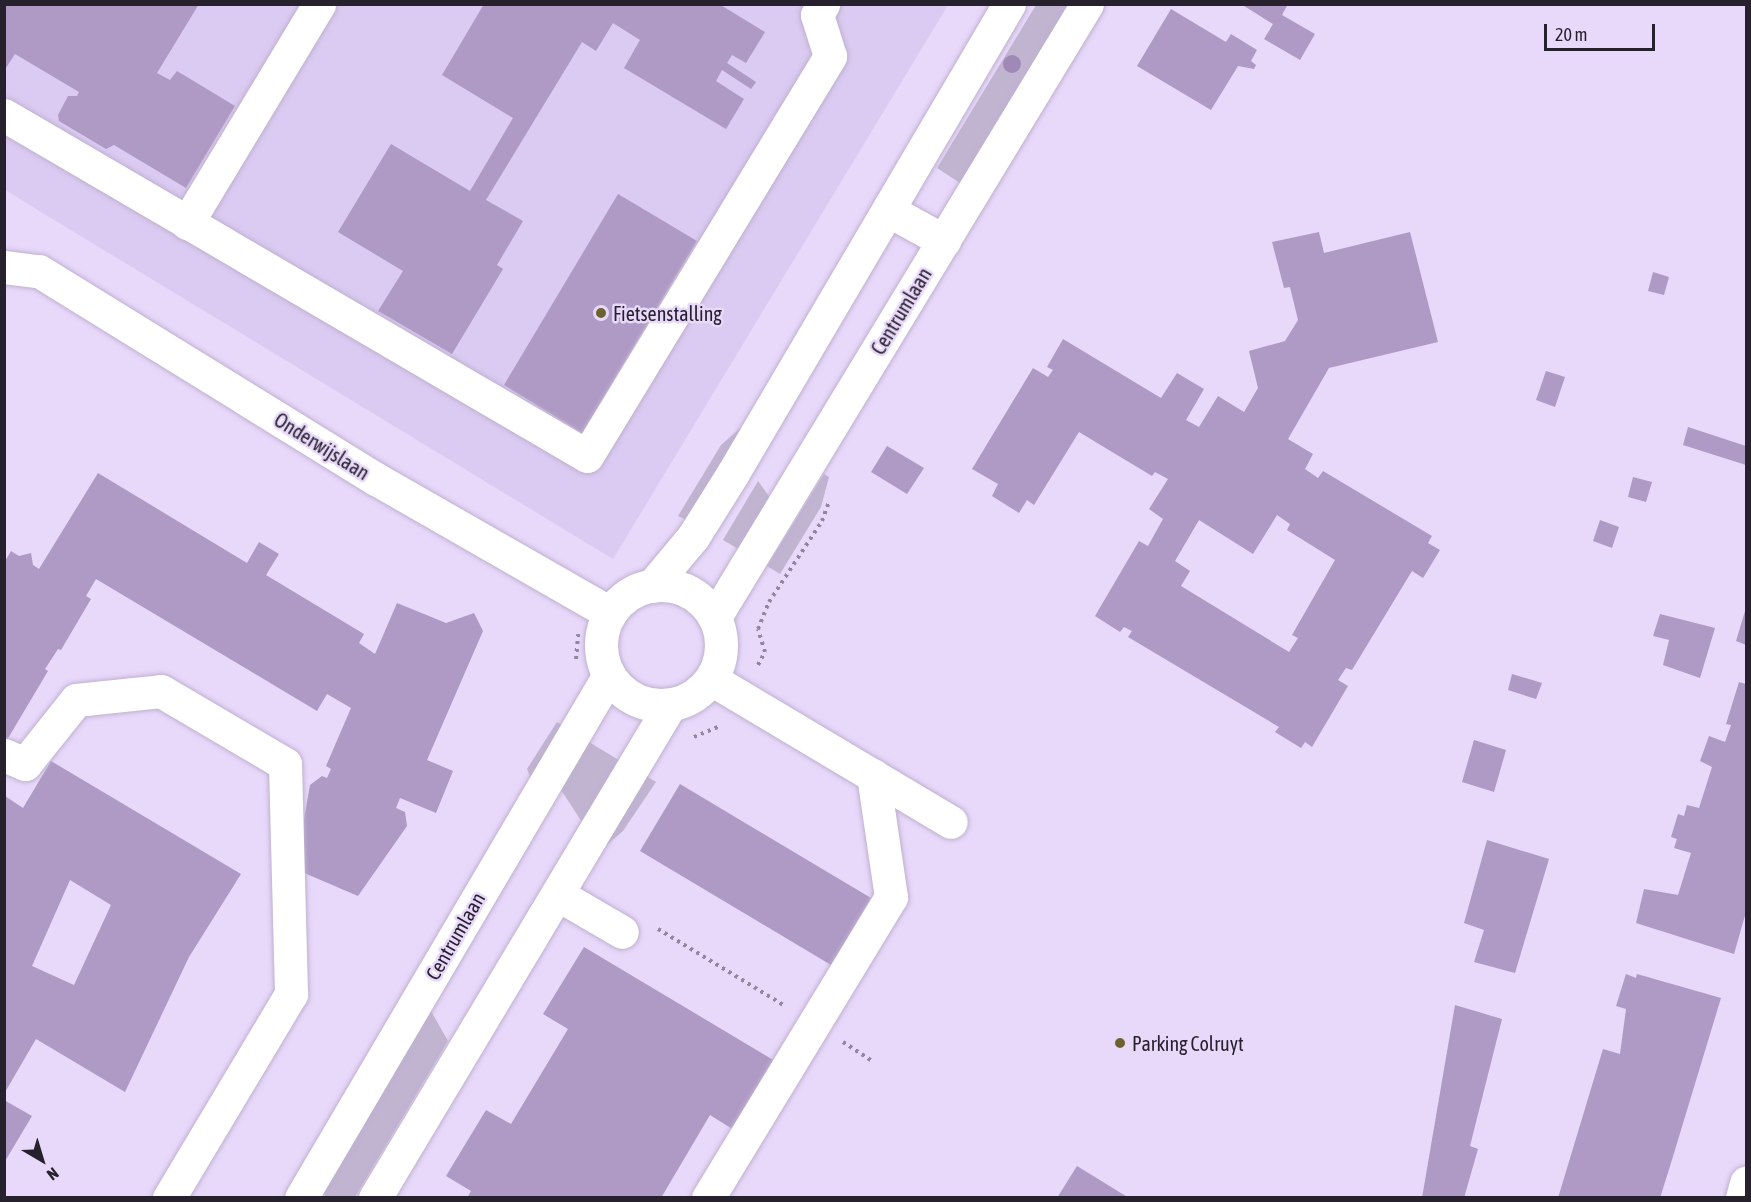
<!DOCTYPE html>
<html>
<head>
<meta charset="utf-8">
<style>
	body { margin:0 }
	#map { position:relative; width:1751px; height:1202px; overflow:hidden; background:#e8d8fa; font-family:"Asap Condensed",sans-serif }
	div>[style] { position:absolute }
	.built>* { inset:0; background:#dbcaf1 }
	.green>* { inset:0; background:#c1b4d1 }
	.building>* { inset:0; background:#ae9ac4 }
	.path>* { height:4px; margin-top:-2px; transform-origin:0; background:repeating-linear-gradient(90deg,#92869e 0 3px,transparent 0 7.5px) }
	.roads { filter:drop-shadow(0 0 2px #bfb0d0) drop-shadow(0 0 2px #bfb0d0) }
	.minor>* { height:33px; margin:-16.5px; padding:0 16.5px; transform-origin:16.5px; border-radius:16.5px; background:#fff }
	.minor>.ring { margin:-16.5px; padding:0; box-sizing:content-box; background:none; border:33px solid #fff; border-radius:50% }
	.trees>* { width:18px; height:18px; margin:-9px; border-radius:50%; background:#9f89b7 }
	.dots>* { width:16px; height:16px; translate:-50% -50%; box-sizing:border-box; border:3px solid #e8d8fa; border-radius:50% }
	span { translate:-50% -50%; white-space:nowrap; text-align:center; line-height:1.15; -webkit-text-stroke:5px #e8d8fa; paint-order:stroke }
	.street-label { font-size:20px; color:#27212d }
	.poi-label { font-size:20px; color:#27212d }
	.left { translate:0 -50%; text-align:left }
	.frame { position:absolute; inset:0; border:6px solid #27212d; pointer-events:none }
	.north { position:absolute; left:12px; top:1130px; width:60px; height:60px; -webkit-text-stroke:4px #e8d8fa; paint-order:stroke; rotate:142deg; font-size:16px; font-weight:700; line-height:24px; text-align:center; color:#27212d }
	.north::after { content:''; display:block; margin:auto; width:21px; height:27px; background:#27212d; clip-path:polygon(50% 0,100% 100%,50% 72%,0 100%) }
	.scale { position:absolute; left:1544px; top:24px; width:111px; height:27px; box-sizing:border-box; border:3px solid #27212d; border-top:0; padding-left:8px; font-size:18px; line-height:21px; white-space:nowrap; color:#27212d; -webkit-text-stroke:4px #e8d8fa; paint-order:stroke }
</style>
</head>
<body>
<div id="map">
	<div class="built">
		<i style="clip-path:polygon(4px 5px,948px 5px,613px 559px,5px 190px)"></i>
	</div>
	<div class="green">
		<i style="clip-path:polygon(1036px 5px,1068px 5px,960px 183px,937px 168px)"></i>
		<i style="clip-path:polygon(752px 418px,694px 523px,678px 516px,721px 445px)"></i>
		<i style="clip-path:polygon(824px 474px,829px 477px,821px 507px,780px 574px,767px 566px)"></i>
		<i style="clip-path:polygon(758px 481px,776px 506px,747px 554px,723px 540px)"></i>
		<i style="clip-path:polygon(557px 722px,569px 730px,532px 781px,527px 769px)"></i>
		<i style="clip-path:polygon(589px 742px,622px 762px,584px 825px,561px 790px)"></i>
		<i style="clip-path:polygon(641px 773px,656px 782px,623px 831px,596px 854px)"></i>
		<i style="clip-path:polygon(431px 1011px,448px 1041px,355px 1197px,326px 1197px,323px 1192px)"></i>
	</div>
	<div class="building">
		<i style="clip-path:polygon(4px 4px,199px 4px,157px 73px,170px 80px,177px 71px,235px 106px,186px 188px,114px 145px,106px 149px,59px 121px,58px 115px,68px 96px,77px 96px,79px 92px,15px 54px,4px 71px)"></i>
		<i style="clip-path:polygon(484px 4px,719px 4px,765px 32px,746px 63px,732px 55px,727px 63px,756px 82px,751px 89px,722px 70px,716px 81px,744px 99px,726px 129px,624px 68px,640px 40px,613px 23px,596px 51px,582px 42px,486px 200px,523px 221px,497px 265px,503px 269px,452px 354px,378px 311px,403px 271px,338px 232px,391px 144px,470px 191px,513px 118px,442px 75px)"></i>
		<i style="clip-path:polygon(1241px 4px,1288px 4px,1282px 15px,1315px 34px,1300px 60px,1264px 39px,1273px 24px)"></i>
		<i style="clip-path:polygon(1171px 9px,1226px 42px,1231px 34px,1257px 50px,1251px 61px,1256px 65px,1254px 69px,1238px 66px,1211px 110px,1137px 66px)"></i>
		<i style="clip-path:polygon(618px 194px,697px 241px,582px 433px,504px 385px)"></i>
		<i style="clip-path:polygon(evenodd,1319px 232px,1324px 253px,1410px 232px,1438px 342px,1329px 368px,1288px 439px,1313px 454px,1305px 469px,1318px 478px,1323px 471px,1432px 536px,1428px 543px,1440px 550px,1423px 578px,1412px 571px,1352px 670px,1346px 668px,1338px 680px,1348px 686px,1312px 747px,1305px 742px,1301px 748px,1275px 732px,1279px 727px,1128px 637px,1132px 631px,1124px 627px,1120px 632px,1095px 616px,1139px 541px,1148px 546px,1163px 519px,1149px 509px,1168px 479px,1155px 472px,1152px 476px,1079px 432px,1034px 505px,1027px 500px,1019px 513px,992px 496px,998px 484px,972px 469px,1033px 368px,1048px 377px,1053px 370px,1047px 367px,1063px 339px,1161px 398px,1177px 373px,1204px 389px,1186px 420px,1199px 427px,1218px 396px,1244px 412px,1258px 388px,1249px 351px,1285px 341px,1298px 320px,1290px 287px,1284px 288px,1272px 242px,1319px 232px,1277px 515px,1290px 524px,1287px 530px,1335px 560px,1292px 635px,1298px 638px,1289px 652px,1181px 586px,1190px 571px,1175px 561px,1199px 520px,1253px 554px,1277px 515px)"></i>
		<i style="clip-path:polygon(1653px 272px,1669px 277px,1664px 295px,1648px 291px)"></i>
		<i style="clip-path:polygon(1546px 371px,1565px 377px,1555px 407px,1536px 400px)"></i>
		<i style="clip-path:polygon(1688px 427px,1746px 446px,1746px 465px,1683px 445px)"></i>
		<i style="clip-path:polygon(887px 446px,924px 468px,907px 494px,871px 472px)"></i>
		<i style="clip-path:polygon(98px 473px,247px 563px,259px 542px,279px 554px,266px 575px,364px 634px,359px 643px,375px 654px,397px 603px,446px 623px,474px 613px,483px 631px,427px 760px,453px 771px,436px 813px,400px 798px,396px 808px,405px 812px,407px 826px,358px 896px,295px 869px,310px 785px,322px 776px,327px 778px,331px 769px,326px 766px,351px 708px,327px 694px,317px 711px,96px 579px,86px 596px,91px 599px,61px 650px,58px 649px,45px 669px,48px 671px,4px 745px,4px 563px,11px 551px,19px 556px,31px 553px,33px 565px,39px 569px)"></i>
		<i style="clip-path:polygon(1633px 477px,1652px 482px,1646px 502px,1628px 497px)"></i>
		<i style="clip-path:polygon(1600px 520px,1619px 527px,1612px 548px,1593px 541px)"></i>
		<i style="clip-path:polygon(1746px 608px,1746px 645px,1736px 641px)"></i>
		<i style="clip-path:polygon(1660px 614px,1715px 628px,1700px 678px,1663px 665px,1669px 640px,1653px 636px)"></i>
		<i style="clip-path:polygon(1512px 674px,1542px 683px,1536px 699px,1508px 690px)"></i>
		<i style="clip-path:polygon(1739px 682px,1746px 684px,1746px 912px,1734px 954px,1636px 923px,1644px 889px,1678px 895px,1691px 853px,1674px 848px,1677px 839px,1671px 837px,1678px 814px,1684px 816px,1687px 805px,1699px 808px,1712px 767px,1700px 761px,1709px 736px,1725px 742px,1731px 725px,1726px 724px)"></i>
		<i style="clip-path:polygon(1474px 740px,1506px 750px,1494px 792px,1462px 782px)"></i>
		<i style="clip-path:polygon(evenodd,51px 761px,241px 874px,189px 957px,125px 1092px,36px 1039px,4px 1094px,5px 796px,23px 808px,51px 761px,70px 880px,111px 905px,74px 985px,32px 966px,70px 880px)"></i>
		<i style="clip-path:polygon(680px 784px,871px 898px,831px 965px,640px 851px)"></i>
		<i style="clip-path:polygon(1487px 840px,1549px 859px,1515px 973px,1474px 962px,1484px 930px,1464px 923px)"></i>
		<i style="clip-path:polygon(584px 947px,775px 1061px,734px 1130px,710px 1115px,661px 1198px,467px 1198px,471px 1191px,446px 1176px,486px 1110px,511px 1124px,568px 1029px,543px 1014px)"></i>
		<i style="clip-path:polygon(1626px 974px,1636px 978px,1637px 974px,1721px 998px,1671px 1163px,1660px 1198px,1558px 1198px,1603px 1049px,1620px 1054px,1626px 1009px,1616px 1006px)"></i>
		<i style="clip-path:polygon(1455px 1005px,1502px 1019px,1470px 1146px,1478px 1149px,1464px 1198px,1422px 1198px)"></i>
		<i style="clip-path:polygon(4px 1100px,32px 1116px,4px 1163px)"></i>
		<i style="clip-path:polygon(1077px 1166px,1129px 1198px,1057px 1198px)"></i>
	</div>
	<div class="path">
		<i style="left:576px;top:659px;width:25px;rotate:-85deg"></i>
		<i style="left:758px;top:665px;width:15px;rotate:-62deg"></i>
		<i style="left:765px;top:652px;width:24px;rotate:-107deg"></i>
		<i style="left:758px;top:629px;width:29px;rotate:-68deg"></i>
		<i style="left:769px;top:602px;width:97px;rotate:-56.8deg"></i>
		<i style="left:822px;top:521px;width:20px;rotate:-70deg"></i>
		<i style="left:694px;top:737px;width:28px;rotate:-23deg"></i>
		<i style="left:658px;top:929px;width:149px;rotate:31.2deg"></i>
		<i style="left:843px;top:1042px;width:33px;rotate:33deg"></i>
	</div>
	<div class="roads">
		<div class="minor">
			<i style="left:4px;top:115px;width:675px;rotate:30.32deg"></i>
			<i style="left:587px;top:456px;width:468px;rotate:-58.7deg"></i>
			<i style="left:830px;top:56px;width:43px;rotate:-107.6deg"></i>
			<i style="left:817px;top:15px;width:13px;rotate:-61deg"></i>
			<i style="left:888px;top:210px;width:64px;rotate:29deg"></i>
			<i style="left:187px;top:223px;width:256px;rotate:-58.9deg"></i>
			<i style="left:4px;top:267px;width:35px;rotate:7deg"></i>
			<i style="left:39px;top:271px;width:396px;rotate:31.7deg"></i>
			<i style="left:376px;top:479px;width:270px;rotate:29.8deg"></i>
			<i class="ring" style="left:601px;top:585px;width:87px;height:87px"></i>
			<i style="left:652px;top:586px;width:64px;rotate:-50.1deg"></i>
			<i style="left:693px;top:537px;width:75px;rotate:-58deg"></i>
			<i style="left:733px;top:473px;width:544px;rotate:-59.52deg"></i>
			<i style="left:715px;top:617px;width:717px;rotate:-58.75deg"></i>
			<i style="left:711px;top:679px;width:279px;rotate:30.8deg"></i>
			<i style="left:4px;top:755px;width:23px;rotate:23deg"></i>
			<i style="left:25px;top:764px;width:82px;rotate:-51.4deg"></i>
			<i style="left:76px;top:700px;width:85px;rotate:-6deg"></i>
			<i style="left:161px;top:691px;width:144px;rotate:30.5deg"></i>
			<i style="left:285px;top:764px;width:230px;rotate:88.5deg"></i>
			<i style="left:291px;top:994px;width:238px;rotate:120.9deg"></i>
			<i style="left:557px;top:894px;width:75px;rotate:30.3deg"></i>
			<i style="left:301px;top:1198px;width:607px;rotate:-59.51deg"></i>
			<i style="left:375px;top:1198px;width:575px;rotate:-59.1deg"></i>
			<i style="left:708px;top:1198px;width:352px;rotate:-58.7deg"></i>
			<i style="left:891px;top:897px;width:123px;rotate:-98.4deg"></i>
			<i style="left:1742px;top:1198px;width:16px;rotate:-75deg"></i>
		</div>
	</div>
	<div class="trees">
		<i style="left:1012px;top:64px"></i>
	</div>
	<div class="dots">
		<i style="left:601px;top:313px;background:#6d612e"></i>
		<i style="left:1120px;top:1043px;background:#6d612e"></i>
	</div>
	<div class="street-label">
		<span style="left:901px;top:311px;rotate:-59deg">Centrumlaan</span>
		<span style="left:322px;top:446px;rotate:32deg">Onderwijslaan</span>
		<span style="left:455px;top:936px;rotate:-60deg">Centrumlaan</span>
	</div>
	<div class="poi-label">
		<span class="left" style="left:613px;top:313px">Fietsenstalling</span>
		<span class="left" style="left:1132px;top:1043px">Parking Colruyt</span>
	</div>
	<div class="frame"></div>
	<div class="north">N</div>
	<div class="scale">20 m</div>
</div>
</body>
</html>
